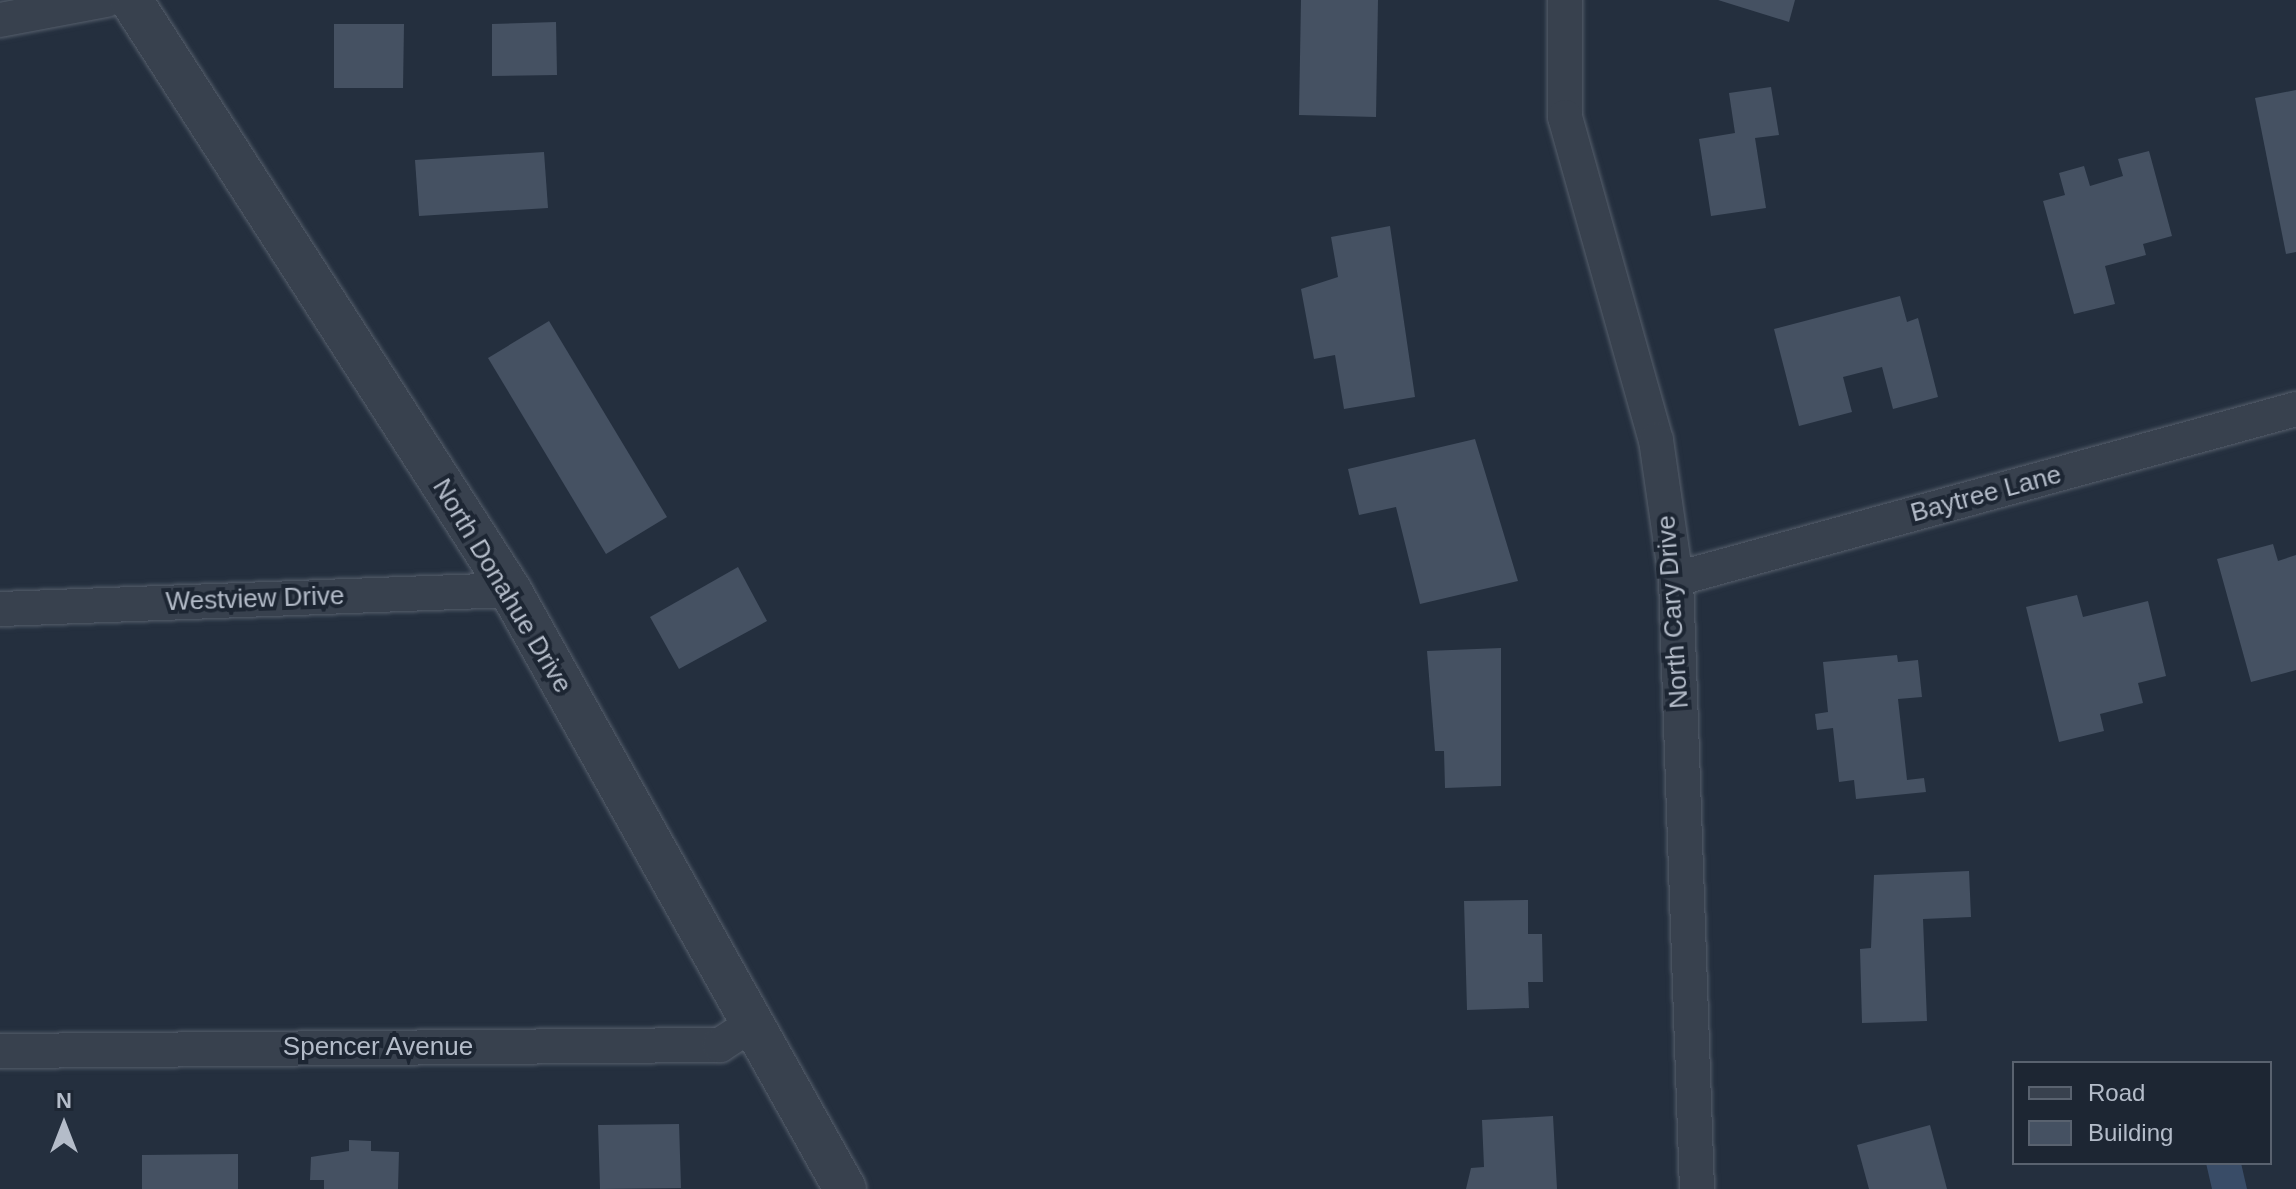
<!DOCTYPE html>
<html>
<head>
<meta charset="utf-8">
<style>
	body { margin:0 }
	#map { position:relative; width:2296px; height:1189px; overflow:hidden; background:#242f3e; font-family:Arial,sans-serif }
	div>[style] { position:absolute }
	.water>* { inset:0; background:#394c67 }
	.building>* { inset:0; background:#455162 }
	.roads { filter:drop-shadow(0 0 2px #565f6c) drop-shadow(0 0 2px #565f6c) }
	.minor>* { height:34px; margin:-17px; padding:0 17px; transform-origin:17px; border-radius:17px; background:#38414e }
	.tertiary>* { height:42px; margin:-21px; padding:0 21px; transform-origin:21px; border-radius:21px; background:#38414e }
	span { translate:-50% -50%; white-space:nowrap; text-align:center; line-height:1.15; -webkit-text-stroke:8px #1d2633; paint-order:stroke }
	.street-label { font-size:26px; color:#b4bcc9 }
	.legend { position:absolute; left:2012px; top:1061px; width:260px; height:104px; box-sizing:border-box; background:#1d2633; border:2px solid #59626f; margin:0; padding:10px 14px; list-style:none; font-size:24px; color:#b4bcc9 }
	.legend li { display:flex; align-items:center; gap:16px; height:40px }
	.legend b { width:40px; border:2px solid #59626f }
	.north { position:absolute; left:24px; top:1085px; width:80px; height:80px; -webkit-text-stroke:6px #1d2633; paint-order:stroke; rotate:0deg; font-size:22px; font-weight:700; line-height:32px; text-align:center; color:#b4bcc9 }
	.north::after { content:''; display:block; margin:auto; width:28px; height:36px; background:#b4bcc9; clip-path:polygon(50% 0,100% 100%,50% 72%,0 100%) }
</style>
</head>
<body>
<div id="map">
	<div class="water">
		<i style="clip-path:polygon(2206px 1163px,2241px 1163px,2247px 1189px,2212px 1189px)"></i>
	</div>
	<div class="building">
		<i style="clip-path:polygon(1301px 0,1378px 0,1376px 117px,1299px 115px)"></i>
		<i style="clip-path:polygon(1718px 0,1795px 0,1789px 22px)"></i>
		<i style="clip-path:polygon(556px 22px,557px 75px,492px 76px,492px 24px)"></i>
		<i style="clip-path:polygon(334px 24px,404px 24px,403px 88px,334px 88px)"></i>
		<i style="clip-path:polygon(1771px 87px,1779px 135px,1755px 138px,1766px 208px,1711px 216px,1699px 139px,1735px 133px,1729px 93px)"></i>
		<i style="clip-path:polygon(2296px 90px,2296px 252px,2286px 254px,2255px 98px)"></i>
		<i style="clip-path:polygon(2149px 151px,2172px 236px,2143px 244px,2146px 255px,2105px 266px,2115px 304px,2074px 314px,2043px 201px,2065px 195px,2059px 173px,2084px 166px,2090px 186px,2123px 176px,2118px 159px)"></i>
		<i style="clip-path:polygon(544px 152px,548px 208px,419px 216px,415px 160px)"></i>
		<i style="clip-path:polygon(1390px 226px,1415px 397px,1344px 409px,1335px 355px,1314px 359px,1301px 289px,1338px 277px,1331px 237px)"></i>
		<i style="clip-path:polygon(1900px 296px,1907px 322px,1918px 318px,1938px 397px,1893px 409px,1882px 367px,1843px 377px,1852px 412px,1799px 426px,1774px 329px)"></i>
		<i style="clip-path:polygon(549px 321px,667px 517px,606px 554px,488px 358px)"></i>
		<i style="clip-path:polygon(1475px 439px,1518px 581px,1420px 604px,1396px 507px,1359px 515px,1348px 469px)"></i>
		<i style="clip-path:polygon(2273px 544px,2278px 561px,2296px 555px,2296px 670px,2251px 682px,2217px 559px)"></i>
		<i style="clip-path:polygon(738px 567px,767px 621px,679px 669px,650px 617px)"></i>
		<i style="clip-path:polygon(2077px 595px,2083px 617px,2148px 601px,2166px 676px,2138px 683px,2143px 703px,2100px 714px,2104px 731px,2059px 742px,2026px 607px)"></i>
		<i style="clip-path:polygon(1501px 648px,1501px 786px,1445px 788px,1444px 751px,1435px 751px,1427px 651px)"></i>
		<i style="clip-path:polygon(1897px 655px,1898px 662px,1918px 660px,1922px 697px,1898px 699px,1907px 780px,1924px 778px,1926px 792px,1856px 799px,1854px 780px,1839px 782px,1833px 728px,1817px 730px,1815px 714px,1828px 712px,1823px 662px)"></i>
		<i style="clip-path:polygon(1969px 871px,1971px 917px,1923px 919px,1927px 1021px,1862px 1023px,1860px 949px,1871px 948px,1874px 875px)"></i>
		<i style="clip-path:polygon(1528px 900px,1528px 934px,1542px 934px,1543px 982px,1528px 982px,1529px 1008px,1467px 1010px,1464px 901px)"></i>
		<i style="clip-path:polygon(1553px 1116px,1557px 1189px,1466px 1189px,1471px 1168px,1484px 1167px,1482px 1120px)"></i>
		<i style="clip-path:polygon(679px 1124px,681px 1188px,600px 1189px,598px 1125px)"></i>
		<i style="clip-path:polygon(1930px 1125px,1947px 1189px,1869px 1189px,1857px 1145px)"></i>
		<i style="clip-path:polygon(349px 1140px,371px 1141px,371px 1151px,399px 1152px,398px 1189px,324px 1189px,324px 1180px,310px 1180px,311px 1157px,349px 1151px)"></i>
		<i style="clip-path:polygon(238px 1154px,238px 1189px,142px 1189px,142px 1155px)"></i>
	</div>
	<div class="roads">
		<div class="minor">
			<i style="left:1565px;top:0;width:117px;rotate:90deg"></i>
			<i style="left:1565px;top:117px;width:336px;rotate:74.3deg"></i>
			<i style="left:1656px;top:440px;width:140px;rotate:81.8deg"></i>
			<i style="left:1676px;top:579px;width:610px;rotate:88.03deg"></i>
			<i style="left:0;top:20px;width:108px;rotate:-10.7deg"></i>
			<i style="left:1676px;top:579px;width:643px;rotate:-15.33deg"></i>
			<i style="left:0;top:609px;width:510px;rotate:-2.13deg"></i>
			<i style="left:0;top:1051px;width:720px;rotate:-0.48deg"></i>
			<i style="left:720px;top:1045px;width:37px;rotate:-33deg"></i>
		</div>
		<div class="tertiary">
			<i style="left:131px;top:0;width:701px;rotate:57.28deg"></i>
			<i style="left:510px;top:590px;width:686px;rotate:60.78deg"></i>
		</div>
	</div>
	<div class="street-label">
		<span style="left:1986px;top:494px;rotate:-15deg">Baytree Lane</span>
		<span style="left:502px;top:586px;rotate:59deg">North Donahue Drive</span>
		<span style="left:255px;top:599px;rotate:-2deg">Westview Drive</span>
		<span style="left:1673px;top:612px;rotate:-94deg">North Cary Drive</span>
		<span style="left:378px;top:1047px">Spencer Avenue</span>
	</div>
	<ul class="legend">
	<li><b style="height:10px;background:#38414e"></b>Road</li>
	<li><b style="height:22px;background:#455162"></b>Building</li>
	</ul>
	<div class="north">N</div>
</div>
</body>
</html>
